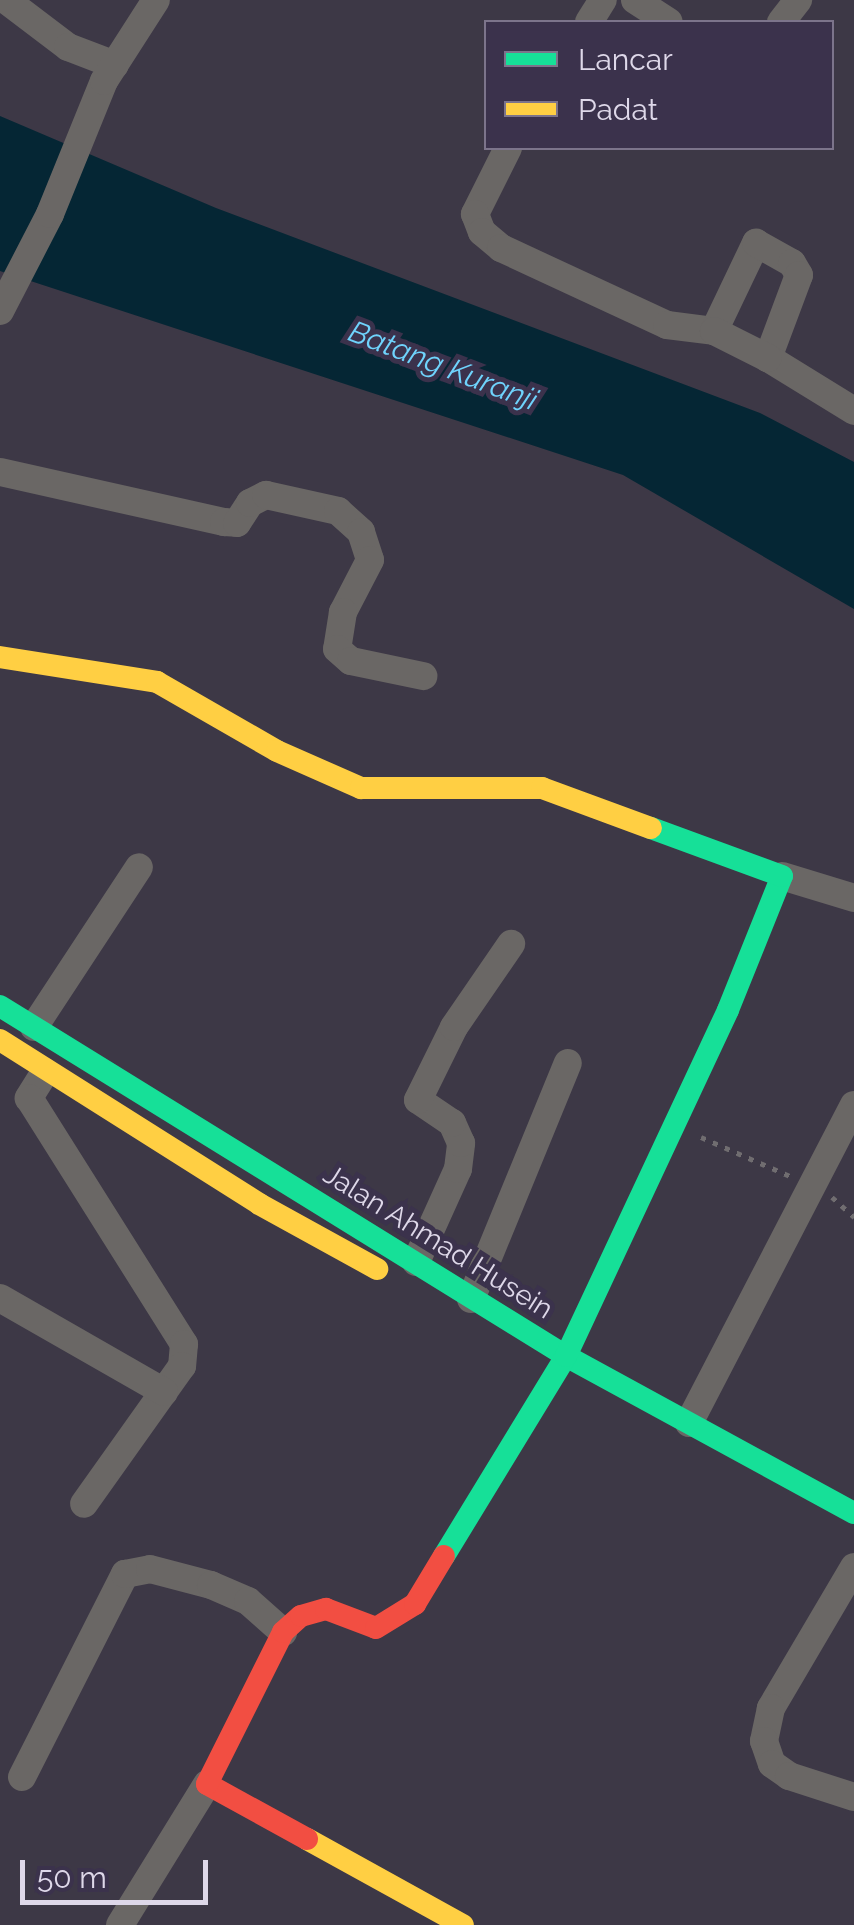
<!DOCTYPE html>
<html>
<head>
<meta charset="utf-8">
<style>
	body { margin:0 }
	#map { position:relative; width:854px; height:1925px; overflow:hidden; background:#3d3846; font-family:Raleway,sans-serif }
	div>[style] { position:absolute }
	.water>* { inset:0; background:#052634 }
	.path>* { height:5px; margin-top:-2.5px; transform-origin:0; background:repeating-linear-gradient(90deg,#706d70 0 5px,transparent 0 13px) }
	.street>* { height:28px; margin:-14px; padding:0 14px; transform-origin:14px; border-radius:14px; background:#6a6765 }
	.fast>* { height:22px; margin:-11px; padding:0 11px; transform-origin:11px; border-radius:11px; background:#16e098 }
	.slow>* { height:22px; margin:-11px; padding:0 11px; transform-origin:11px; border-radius:11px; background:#ffcf43 }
	.jam>* { height:22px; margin:-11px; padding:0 11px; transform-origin:11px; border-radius:11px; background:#f24e42 }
	span { translate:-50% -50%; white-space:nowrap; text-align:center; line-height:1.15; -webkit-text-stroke:10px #3b324c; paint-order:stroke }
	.street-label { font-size:28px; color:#ded8e9 }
	.water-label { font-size:30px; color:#6fd3fc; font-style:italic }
	.legend { position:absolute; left:484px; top:20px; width:350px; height:130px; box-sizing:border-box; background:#3b324c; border:2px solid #7c748b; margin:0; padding:12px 18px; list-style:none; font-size:30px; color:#ded8e9 }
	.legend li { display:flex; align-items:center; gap:20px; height:50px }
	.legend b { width:50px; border:2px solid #7c748b }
	.scale { position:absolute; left:20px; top:1860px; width:188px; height:45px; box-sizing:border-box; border:5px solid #ded8e9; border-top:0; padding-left:12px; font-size:30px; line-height:35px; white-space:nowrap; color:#ded8e9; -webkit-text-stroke:8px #3b324c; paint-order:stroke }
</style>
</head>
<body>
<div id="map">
	<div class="water">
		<i style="clip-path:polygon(0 116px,216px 208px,760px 413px,854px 462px,854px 609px,623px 475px,0 271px)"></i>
	</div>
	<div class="path">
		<i style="left:701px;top:1137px;width:99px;rotate:23.7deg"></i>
		<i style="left:832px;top:1197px;width:30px;rotate:42deg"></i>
	</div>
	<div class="street">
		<i style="left:6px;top:0;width:78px;rotate:37.2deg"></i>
		<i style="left:68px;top:47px;width:50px;rotate:21deg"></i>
		<i style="left:635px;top:0;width:40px;rotate:32.9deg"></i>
		<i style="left:589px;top:22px;width:26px;rotate:-58deg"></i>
		<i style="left:781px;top:22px;width:28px;rotate:-52deg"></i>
		<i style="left:508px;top:148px;width:74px;rotate:116.6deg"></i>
		<i style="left:475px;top:214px;width:19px;rotate:69deg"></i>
		<i style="left:482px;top:232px;width:25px;rotate:40deg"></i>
		<i style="left:501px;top:248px;width:183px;rotate:24.9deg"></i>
		<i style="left:667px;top:325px;width:47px;rotate:7.3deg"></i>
		<i style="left:714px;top:331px;width:98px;rotate:-64.5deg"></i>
		<i style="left:756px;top:243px;width:41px;rotate:29.1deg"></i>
		<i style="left:792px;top:263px;width:14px;rotate:60deg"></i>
		<i style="left:799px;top:275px;width:89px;rotate:110.5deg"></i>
		<i style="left:768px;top:358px;width:101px;rotate:31.6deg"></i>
		<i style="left:0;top:311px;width:109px;rotate:-62.7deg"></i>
		<i style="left:50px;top:214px;width:144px;rotate:-67.9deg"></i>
		<i style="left:104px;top:81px;width:96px;rotate:-57.3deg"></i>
		<i style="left:714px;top:331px;width:60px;rotate:26.6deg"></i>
		<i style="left:0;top:472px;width:230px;rotate:12.6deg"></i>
		<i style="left:224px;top:522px;width:13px;rotate:4deg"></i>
		<i style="left:237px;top:523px;width:24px;rotate:-57deg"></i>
		<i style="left:250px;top:503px;width:18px;rotate:-27deg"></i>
		<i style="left:266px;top:495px;width:74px;rotate:12.5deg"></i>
		<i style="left:338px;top:511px;width:31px;rotate:42deg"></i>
		<i style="left:361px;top:532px;width:29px;rotate:72deg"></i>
		<i style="left:370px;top:560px;width:59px;rotate:117.4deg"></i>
		<i style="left:343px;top:612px;width:37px;rotate:99deg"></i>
		<i style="left:337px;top:649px;width:18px;rotate:41deg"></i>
		<i style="left:351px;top:661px;width:74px;rotate:11.8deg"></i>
		<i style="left:782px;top:876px;width:75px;rotate:17deg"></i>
		<i style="left:34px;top:1027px;width:191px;rotate:-56.7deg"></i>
		<i style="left:45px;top:1072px;width:31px;rotate:122deg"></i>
		<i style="left:29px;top:1098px;width:291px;rotate:57.8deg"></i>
		<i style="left:184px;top:1344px;width:22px;rotate:95deg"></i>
		<i style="left:182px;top:1366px;width:169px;rotate:125.4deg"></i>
		<i style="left:416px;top:1262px;width:102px;rotate:-65.7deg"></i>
		<i style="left:458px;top:1169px;width:26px;rotate:-83deg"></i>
		<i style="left:461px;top:1143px;width:22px;rotate:-114deg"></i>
		<i style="left:452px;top:1123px;width:41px;rotate:-145.9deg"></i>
		<i style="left:418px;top:1100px;width:81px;rotate:-63.7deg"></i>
		<i style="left:454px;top:1027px;width:101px;rotate:-55.5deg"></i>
		<i style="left:0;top:1298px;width:189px;rotate:29.8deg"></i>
		<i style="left:471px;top:1299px;width:255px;rotate:-67.7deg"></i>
		<i style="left:689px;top:1423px;width:358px;rotate:-62.6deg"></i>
		<i style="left:854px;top:1567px;width:164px;rotate:120.5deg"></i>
		<i style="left:771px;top:1708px;width:34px;rotate:102deg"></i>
		<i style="left:764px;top:1741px;width:24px;rotate:71deg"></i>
		<i style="left:772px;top:1764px;width:21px;rotate:35deg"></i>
		<i style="left:789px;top:1776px;width:68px;rotate:17.9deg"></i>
		<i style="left:22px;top:1777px;width:228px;rotate:-63.1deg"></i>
		<i style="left:125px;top:1574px;width:25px;rotate:-11deg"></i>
		<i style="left:150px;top:1569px;width:63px;rotate:14.7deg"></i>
		<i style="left:211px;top:1585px;width:40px;rotate:23.4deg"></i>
		<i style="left:248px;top:1601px;width:47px;rotate:41.5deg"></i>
		<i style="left:120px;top:1925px;width:166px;rotate:-58.3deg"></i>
	</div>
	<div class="fast">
		<i style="left:0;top:1006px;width:665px;rotate:31.73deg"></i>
		<i style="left:566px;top:1356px;width:328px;rotate:28.6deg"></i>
		<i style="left:444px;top:1556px;width:234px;rotate:-58.6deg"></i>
		<i style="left:566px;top:1356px;width:382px;rotate:-64.9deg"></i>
		<i style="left:728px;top:1010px;width:144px;rotate:-68.1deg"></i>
		<i style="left:782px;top:876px;width:140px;rotate:-159.9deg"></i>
	</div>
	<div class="slow">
		<i style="left:0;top:657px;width:159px;rotate:9deg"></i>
		<i style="left:157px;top:682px;width:138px;rotate:29.9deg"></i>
		<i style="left:277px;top:751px;width:92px;rotate:23.8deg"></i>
		<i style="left:361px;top:788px;width:181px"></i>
		<i style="left:542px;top:788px;width:116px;rotate:20.2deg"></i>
		<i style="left:0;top:1040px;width:307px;rotate:32.3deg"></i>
		<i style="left:259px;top:1204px;width:135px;rotate:28.8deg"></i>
		<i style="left:307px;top:1839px;width:178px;rotate:28.9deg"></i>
	</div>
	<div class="jam">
		<i style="left:307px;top:1839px;width:114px;rotate:-151.2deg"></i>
		<i style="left:207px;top:1784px;width:170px;rotate:-63.4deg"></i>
		<i style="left:283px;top:1632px;width:24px;rotate:-42deg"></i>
		<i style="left:301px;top:1616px;width:26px;rotate:-16deg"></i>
		<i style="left:326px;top:1609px;width:53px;rotate:20.8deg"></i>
		<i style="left:376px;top:1628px;width:46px;rotate:-31.6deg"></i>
		<i style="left:415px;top:1604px;width:56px;rotate:-58.9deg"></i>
	</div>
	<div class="street-label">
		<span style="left:438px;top:1242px;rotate:32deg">Jalan Ahmad Husein</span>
	</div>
	<div class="water-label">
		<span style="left:443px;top:366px;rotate:21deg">Batang Kuranji</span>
	</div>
	<ul class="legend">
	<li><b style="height:12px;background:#16e098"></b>Lancar</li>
	<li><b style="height:12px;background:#ffcf43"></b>Padat</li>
	</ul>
	<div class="scale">50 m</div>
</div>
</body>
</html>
